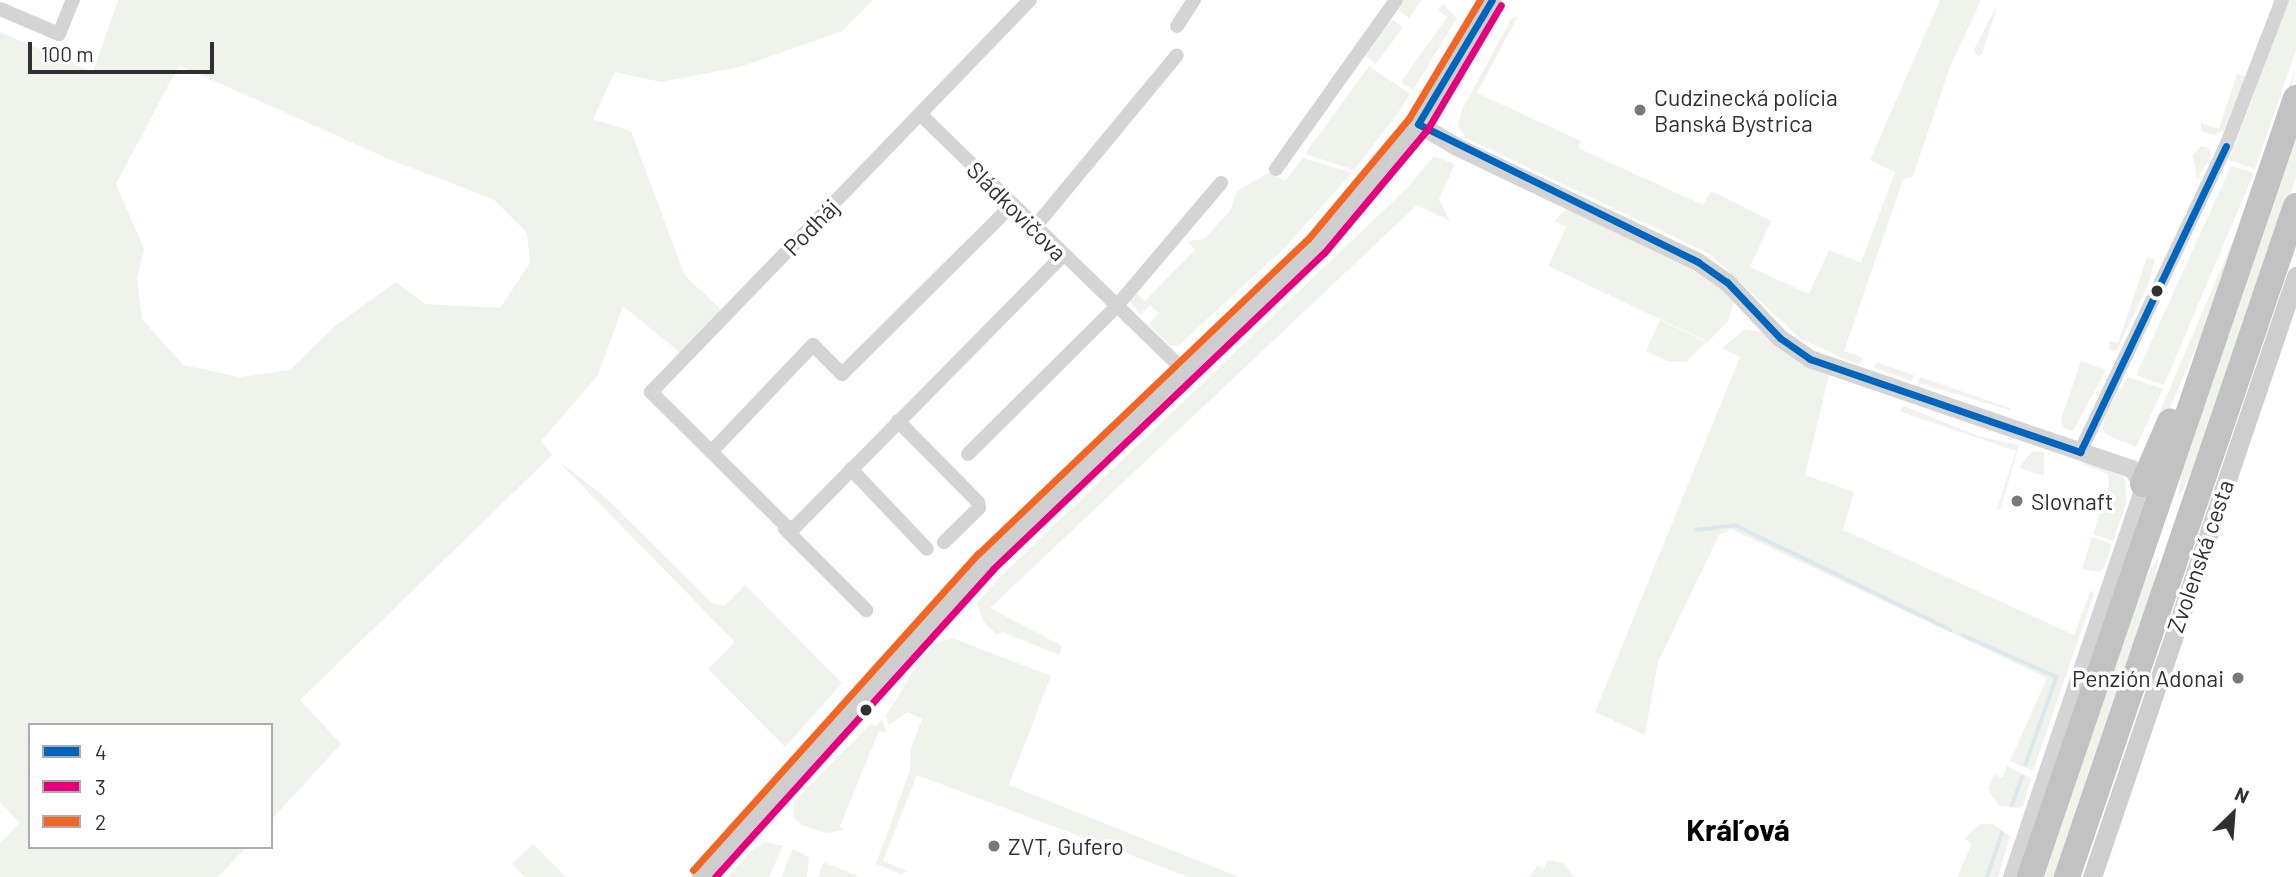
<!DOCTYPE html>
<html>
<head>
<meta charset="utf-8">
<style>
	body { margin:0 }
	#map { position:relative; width:2296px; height:877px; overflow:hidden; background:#fff; font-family:Barlow,sans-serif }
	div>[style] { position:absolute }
	.green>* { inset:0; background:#f0f3ec }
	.stream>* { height:3.5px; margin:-1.75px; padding:0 1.75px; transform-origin:1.75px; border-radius:1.75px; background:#dce8f0 }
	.minor>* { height:14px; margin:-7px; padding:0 7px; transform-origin:7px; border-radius:7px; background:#d4d4d4 }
	.tertiary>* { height:18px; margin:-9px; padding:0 9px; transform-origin:9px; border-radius:9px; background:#d4d4d4 }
	.secondary>* { height:19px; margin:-9.5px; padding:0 9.5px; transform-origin:9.5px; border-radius:9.5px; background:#cecece }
	.motorway>* { height:26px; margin:-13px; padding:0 13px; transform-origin:13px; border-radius:13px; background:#c2c2c2 }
	.bus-1>* { height:7px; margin:-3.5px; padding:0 3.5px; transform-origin:3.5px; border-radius:3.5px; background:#0065bd }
	.bus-2>* { height:7px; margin:-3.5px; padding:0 3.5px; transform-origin:3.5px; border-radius:3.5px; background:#e5007d }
	.bus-3>* { height:7px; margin:-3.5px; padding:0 3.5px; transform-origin:3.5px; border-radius:3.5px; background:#f26522 }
	.dots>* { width:19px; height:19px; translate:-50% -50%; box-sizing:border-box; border:4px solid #fff; border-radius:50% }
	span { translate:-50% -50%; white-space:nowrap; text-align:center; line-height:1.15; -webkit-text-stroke:7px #fff; paint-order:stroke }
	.poi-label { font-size:23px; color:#303030 }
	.left { translate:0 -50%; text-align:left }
	.right { translate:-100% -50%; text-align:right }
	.street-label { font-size:23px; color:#303030 }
	.district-label { font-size:30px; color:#000; font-weight:700 }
	.legend { position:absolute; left:28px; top:723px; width:245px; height:126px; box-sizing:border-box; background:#fff; border:2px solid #acacac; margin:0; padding:9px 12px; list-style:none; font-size:21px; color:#303030 }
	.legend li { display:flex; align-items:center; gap:14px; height:35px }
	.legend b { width:35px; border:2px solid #acacac }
	.north { position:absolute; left:2198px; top:779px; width:70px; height:70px; -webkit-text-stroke:5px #fff; paint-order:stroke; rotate:25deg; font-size:19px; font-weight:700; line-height:28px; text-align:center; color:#303030 }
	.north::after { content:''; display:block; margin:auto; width:24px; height:32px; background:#303030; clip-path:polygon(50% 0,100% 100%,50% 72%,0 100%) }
	.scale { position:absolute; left:28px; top:42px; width:186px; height:32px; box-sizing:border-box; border:4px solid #303030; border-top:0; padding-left:9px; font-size:21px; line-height:24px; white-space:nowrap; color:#303030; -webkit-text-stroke:5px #fff; paint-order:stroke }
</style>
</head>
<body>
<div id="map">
	<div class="green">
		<i style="clip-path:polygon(evenodd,118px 0,873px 0,842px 31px,740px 67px,661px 82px,615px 72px,593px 119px,631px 131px,685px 276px,723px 311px,683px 355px,623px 306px,598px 375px,541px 441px,552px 455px,300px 700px,341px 744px,271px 820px,271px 725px,30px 725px,30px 847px,246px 847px,218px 877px,0 877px,0 843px,20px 823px,0 802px,0 32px,93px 72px,118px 0,179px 65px,391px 160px,493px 199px,527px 233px,530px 263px,500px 308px,425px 304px,396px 282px,335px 326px,290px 370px,239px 377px,183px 365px,142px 319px,137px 278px,144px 249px,116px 184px,179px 65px)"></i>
		<i style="clip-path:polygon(1403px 0,1422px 0,1409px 18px,1399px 11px)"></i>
		<i style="clip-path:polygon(1940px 0,1981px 0,1950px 67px,1913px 176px,1903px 180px,1844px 351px,1864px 358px,1858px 365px,1801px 339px,1710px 254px,1466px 138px,1458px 126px,1462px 110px,1511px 19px,1518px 16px,1477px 93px,1581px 141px,1578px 148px,1703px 205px,1711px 191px,1771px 221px,1750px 267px,1809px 294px,1829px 250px,1861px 263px,1895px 172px,1870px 160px)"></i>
		<i style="clip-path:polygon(2289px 0,2296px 0,2296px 50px,2255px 169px,2229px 160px)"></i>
		<i style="clip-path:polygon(1443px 4px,1457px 18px,1413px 90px,1401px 82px,1447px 17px,1438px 10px)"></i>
		<i style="clip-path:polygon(1998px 4px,1982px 54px,1977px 57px,1974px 49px)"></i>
		<i style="clip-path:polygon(1393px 20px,1403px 27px,1376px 64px,1363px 54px,1387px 21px)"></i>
		<i style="clip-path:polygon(2261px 33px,2264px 34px,2224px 130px,2214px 135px,2201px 131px,2201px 123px,2219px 129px,2237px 74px,2246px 77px)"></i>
		<i style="clip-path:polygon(1369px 66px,1410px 94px,1400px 110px,1354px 170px,1305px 154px)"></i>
		<i style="clip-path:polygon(2296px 66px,2290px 93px,2201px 337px,2169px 410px,2144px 449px,2254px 191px)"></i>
		<i style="clip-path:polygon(2296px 123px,2296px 178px,2201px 456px,2178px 499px,2183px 457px)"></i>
		<i style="clip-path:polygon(2201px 146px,2209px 148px,2211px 156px,2197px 179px,2193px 155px)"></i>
		<i style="clip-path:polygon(1434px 156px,1455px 164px,1439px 199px,1450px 221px,1417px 205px,990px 608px,1062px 646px,1059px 655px,1003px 632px,997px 635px,983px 621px,977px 603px,1002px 575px,1408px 187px)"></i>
		<i style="clip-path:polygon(1303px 158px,1352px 173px,1284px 248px,1178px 346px,1170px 345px,1149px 325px,1159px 313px,1150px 305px,1140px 315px,1128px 299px,1136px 293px,1145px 301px,1195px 250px,1187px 241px,1204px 239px,1230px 211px,1237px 191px,1270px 172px,1285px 181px)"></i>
		<i style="clip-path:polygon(2231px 166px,2254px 173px,2164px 385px,2136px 375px)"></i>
		<i style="clip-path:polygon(1566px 210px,1575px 210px,1713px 279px,1734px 300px,1729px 320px,1708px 342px,1548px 266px,1566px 227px,1554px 221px)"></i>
		<i style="clip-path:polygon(2147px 257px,2155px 260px,2148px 285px,2117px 350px,2110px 351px,2109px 341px,2118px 343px)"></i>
		<i style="clip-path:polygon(1660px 320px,1706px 342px,1686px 362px,1667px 361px,1646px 351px)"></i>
		<i style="clip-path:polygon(1745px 329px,1761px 332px,1798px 362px,1829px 375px,1805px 475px,1854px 492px,1843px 530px,2074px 635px,2091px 590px,2094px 594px,2033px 771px,2010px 761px,2047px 678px,1731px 529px,1719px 535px,1658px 662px,1645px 735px,1595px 712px,1740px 357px,1722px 348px)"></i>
		<i style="clip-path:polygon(2081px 361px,2106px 370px,2073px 431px,2064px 428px,2061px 419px)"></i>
		<i style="clip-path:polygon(1875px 362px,1914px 375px,1912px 381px,1875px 368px)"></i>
		<i style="clip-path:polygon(1920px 377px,2010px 408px,2010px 410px,1918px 383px)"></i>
		<i style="clip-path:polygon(2128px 377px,2163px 389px,2136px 447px,2105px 434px,2103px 429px,2105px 414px)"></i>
		<i style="clip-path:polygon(1904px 406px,1978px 436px,2019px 445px,2001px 508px,1997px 509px,2016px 451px,1899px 411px)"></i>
		<i style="clip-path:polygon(2032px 451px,2044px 452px,2044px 476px,2019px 468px)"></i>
		<i style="clip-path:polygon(557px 460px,605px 497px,712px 603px,724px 606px,745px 585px,842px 683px,785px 747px,708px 669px,735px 642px)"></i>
		<i style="clip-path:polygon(2083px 460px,2125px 478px,2126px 504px,2113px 541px,2093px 534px,2109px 486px,2108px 474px,2084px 465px)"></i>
		<i style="clip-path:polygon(2092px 537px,2112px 544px,2103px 570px,2098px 572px,2082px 569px)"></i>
		<i style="clip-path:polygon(2159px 555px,2150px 605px,2057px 877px,2039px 877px,2134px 599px)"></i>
		<i style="clip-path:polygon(952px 638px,1051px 676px,1009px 785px,1239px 877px,1189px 877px,917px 775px,883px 861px,908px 871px,901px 874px,876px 864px,910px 770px,911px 748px,922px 719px,907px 712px,889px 725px,886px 716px,920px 660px,935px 644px)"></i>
		<i style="clip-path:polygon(882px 719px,886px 733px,879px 731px,840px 826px,844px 830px,826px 833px,802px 825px,793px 817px,794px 802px,871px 723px,876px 726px)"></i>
		<i style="clip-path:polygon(2007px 766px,2031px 778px,2023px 806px,2017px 808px,1999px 806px,1988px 789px,1994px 774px,2002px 778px)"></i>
		<i style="clip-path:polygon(1980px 824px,1993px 824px,2010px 836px,1998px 877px,1957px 877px,1972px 843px,1964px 839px)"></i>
		<i style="clip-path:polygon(766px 842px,783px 846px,769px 877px,728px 877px,754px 849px)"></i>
		<i style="clip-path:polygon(533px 844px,566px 877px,525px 877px,512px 864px)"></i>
		<i style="clip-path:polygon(793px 849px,809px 857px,807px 877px,781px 877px)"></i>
		<i style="clip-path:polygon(1548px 860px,1563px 863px,1574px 877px,1530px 877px,1537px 866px,1544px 869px)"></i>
		<i style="clip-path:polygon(823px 863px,826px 863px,860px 877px,818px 877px)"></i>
	</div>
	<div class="stream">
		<i style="left:1696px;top:530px;width:39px;rotate:-7deg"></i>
		<i style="left:1735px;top:525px;width:240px;rotate:25.9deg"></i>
		<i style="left:1963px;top:635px;width:103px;rotate:24.1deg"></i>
		<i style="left:2057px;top:677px;width:93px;rotate:109.4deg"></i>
		<i style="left:2012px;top:805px;width:29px;rotate:-70deg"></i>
		<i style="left:1987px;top:877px;width:46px;rotate:-71.2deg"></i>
	</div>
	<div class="minor">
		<i style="left:1030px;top:0;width:545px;rotate:134.03deg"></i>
		<i style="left:651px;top:392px;width:192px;rotate:44.8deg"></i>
		<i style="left:787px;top:527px;width:7px;rotate:8deg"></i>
		<i style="left:794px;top:528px;width:382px;rotate:-45.4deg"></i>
		<i style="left:0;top:9px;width:64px;rotate:23deg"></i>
		<i style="left:59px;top:34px;width:37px;rotate:-68deg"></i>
		<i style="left:1177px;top:26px;width:31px;rotate:-57deg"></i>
		<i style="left:920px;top:114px;width:368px;rotate:44.2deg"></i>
		<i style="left:1276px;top:169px;width:207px;rotate:-54.6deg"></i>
		<i style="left:1034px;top:228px;width:224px;rotate:-50.4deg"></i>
		<i style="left:898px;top:421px;width:114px;rotate:45.4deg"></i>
		<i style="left:978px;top:502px;width:6px;rotate:81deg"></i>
		<i style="left:979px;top:508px;width:49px;rotate:135.8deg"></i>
		<i style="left:711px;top:452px;width:148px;rotate:-46.4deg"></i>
		<i style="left:813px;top:345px;width:41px;rotate:45deg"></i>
		<i style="left:842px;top:374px;width:238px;rotate:-44.8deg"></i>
		<i style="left:2080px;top:452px;width:339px;rotate:-64.5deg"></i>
		<i style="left:2226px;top:146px;width:156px;rotate:-69deg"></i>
		<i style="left:968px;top:454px;width:207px;rotate:-44.8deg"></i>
		<i style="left:1115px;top:308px;width:164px;rotate:-49.7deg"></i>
		<i style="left:851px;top:469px;width:110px;rotate:46.5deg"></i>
		<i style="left:785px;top:529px;width:115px;rotate:45deg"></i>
		<i style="left:2010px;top:877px;width:415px;rotate:-71.3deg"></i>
	</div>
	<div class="tertiary">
		<i style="left:1418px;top:124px;width:45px;rotate:30.5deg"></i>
		<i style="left:1457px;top:147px;width:267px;rotate:25.5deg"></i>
		<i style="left:1698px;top:262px;width:35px;rotate:35deg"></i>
		<i style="left:1727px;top:282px;width:77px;rotate:46.6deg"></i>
		<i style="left:1780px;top:338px;width:37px;rotate:35deg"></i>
		<i style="left:1810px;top:359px;width:340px;rotate:18.9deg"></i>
		<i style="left:2132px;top:469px;width:19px;rotate:54deg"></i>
	</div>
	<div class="secondary">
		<i style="left:701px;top:877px;width:424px;rotate:-48deg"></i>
		<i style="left:985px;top:562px;width:458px;rotate:-43.7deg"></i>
		<i style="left:1316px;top:246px;width:159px;rotate:-50.1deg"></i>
		<i style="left:1418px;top:124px;width:144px;rotate:-59.2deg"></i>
		<i style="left:2092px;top:877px;width:635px;rotate:-71.25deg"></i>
	</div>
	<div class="motorway">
		<i style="left:2143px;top:484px;width:68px;rotate:-66.5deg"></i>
		<i style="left:2030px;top:877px;width:823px;rotate:-71.15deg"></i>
		<i style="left:2067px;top:877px;width:709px;rotate:-71.16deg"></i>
	</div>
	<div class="bus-1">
		<i style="left:1418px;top:124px;width:312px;rotate:26.2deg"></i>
		<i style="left:1698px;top:262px;width:35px;rotate:35deg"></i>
		<i style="left:1727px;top:282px;width:77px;rotate:46.6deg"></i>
		<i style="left:1780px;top:338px;width:37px;rotate:35deg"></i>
		<i style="left:1810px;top:359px;width:286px;rotate:19deg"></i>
		<i style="left:1418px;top:124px;width:144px;rotate:-59.2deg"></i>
		<i style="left:2080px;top:452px;width:339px;rotate:-64.5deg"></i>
	</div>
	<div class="bus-2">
		<i style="left:715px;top:877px;width:415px;rotate:-47.9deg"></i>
		<i style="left:993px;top:569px;width:458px;rotate:-43.7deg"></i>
		<i style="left:1324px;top:253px;width:160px;rotate:-50.1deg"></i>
		<i style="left:1427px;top:130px;width:145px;rotate:-59.4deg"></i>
	</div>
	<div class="bus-3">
		<i style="left:693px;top:870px;width:426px;rotate:-48deg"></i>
		<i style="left:978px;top:554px;width:456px;rotate:-43.7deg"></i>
		<i style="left:1308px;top:239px;width:158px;rotate:-50.1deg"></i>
		<i style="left:1409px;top:118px;width:138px;rotate:-59deg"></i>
	</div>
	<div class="dots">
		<i style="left:1640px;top:110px;background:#787878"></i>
		<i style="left:2157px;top:291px;background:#303030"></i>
		<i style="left:2017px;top:501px;background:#787878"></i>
		<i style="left:2238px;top:678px;background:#787878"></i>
		<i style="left:866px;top:710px;background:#303030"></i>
		<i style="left:994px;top:846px;background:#787878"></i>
	</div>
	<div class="poi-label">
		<span class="left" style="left:1654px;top:110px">Cudzinecká polícia<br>Banská Bystrica</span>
		<span class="left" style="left:2031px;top:501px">Slovnaft</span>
		<span class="right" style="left:2224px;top:678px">Penzión Adonai</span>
		<span class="left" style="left:1008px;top:846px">ZVT, Gufero</span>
	</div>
	<div class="street-label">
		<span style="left:1017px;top:211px;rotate:45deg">Sládkovičova</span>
		<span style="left:811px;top:227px;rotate:-46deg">Podháj</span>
		<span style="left:2200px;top:556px;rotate:-71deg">Zvolenská cesta</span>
	</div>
	<div class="district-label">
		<span style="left:1738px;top:829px">Kráľová</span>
	</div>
	<ul class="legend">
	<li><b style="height:9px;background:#0065bd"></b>4</li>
	<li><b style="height:9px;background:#e5007d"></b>3</li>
	<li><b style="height:9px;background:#f26522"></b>2</li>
	</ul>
	<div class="north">N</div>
	<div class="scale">100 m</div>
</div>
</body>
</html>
